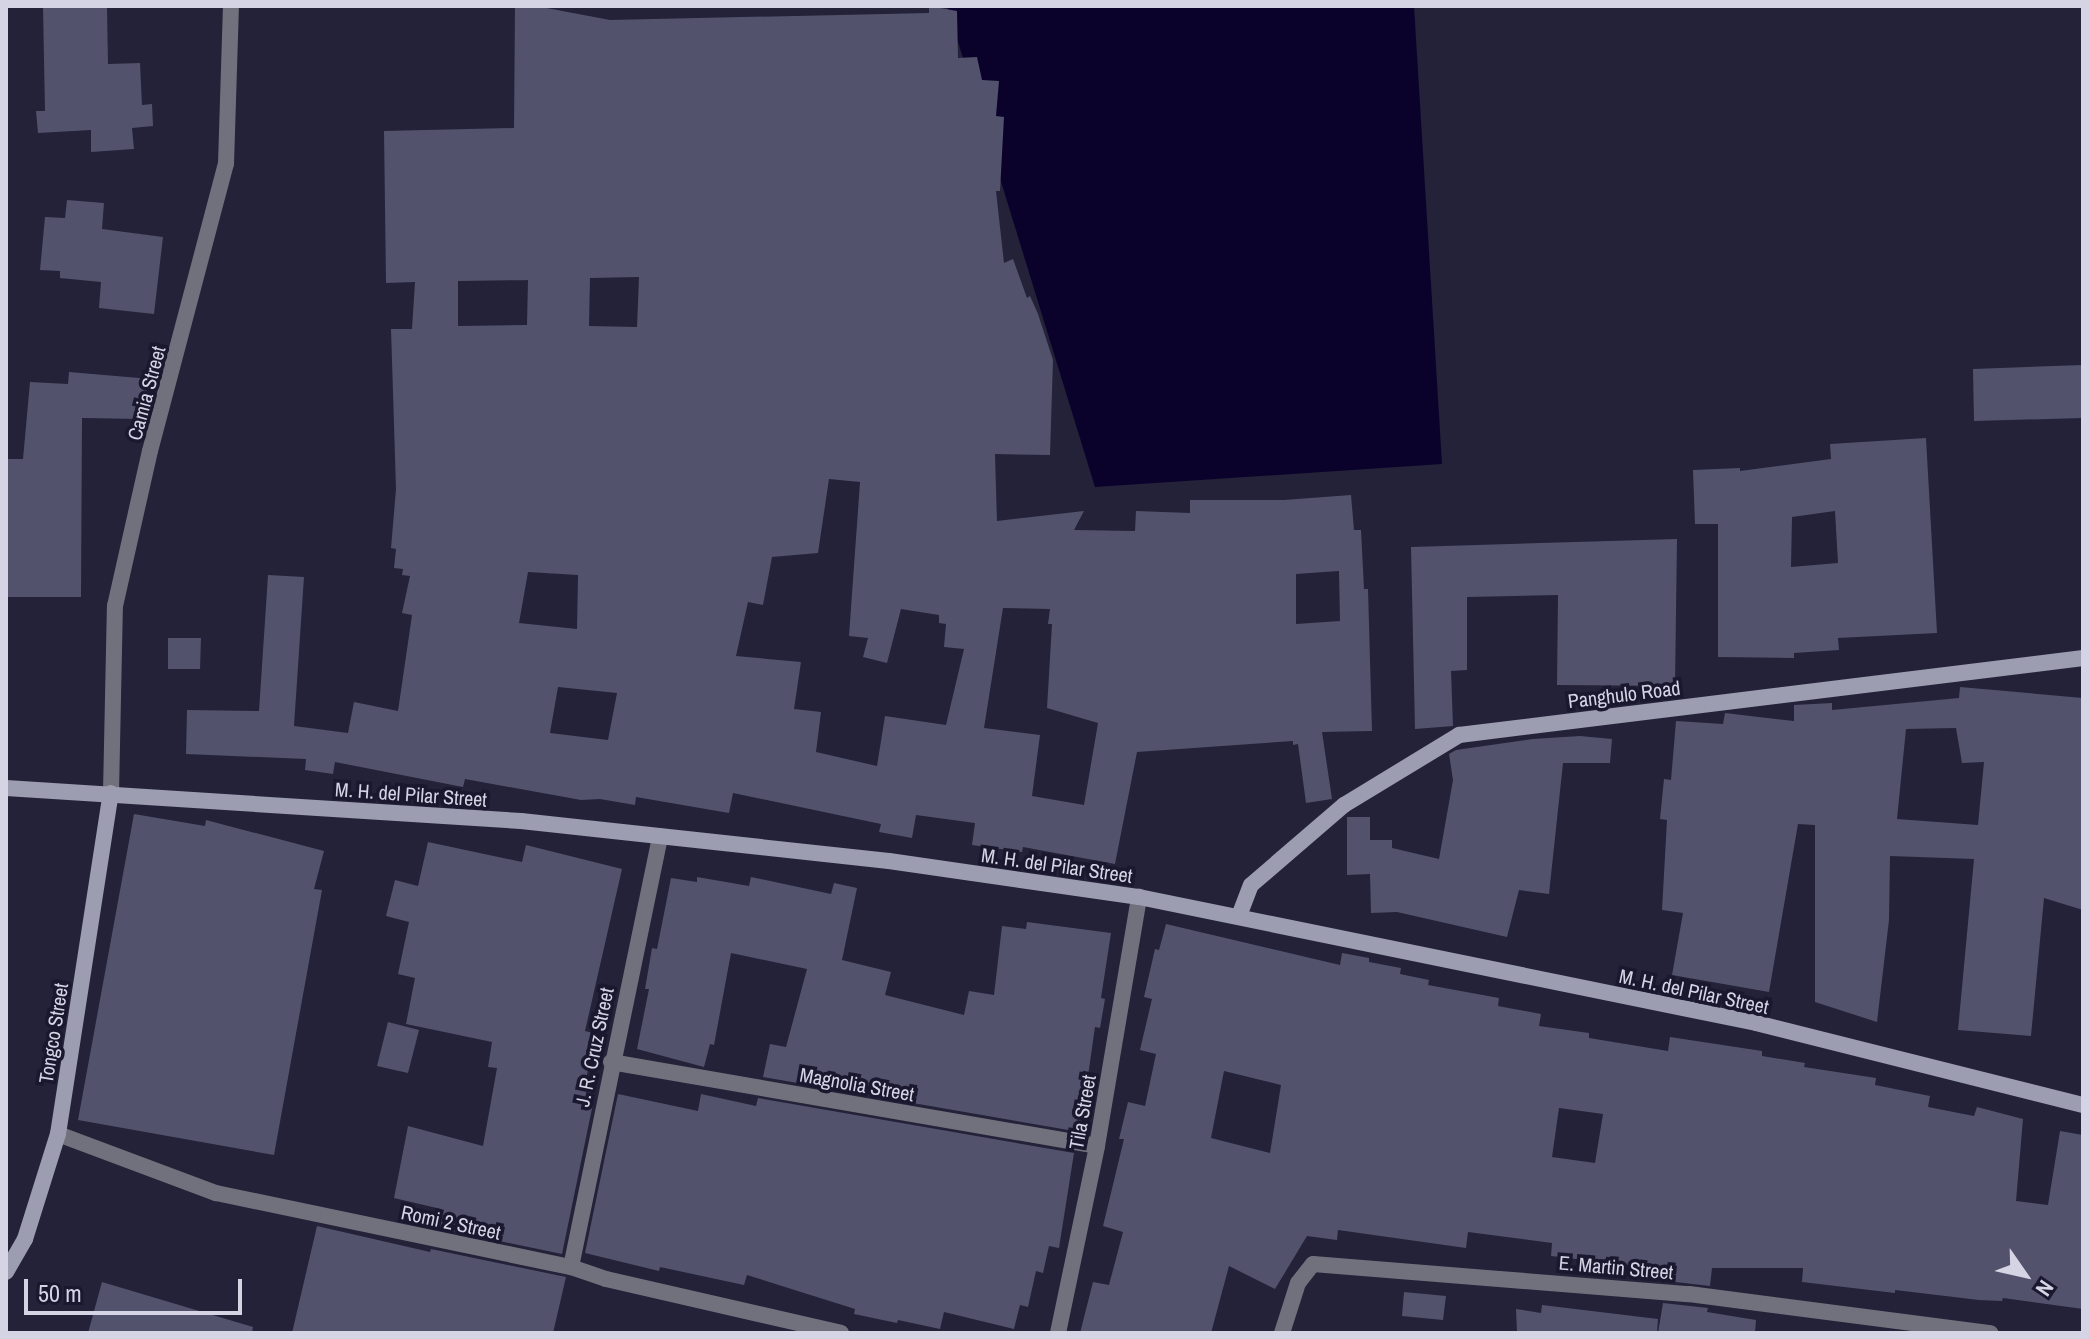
<!DOCTYPE html>
<html>
<head>
<meta charset="utf-8">
<style>
	body { margin:0 }
	#map { position:relative; width:2089px; height:1339px; overflow:hidden; background:#232239; font-family:"Archivo Narrow",sans-serif }
	div>[style] { position:absolute }
	.water>* { inset:0; background:#0b022b }
	.building>* { inset:0; background:#52526d }
	.street>* { height:16px; margin:-8px; padding:0 8px; transform-origin:8px; border-radius:8px; background:#71717e }
	.secondary>* { height:16px; margin:-8px; padding:0 8px; transform-origin:8px; border-radius:8px; background:#9c9db1 }
	span { translate:-50% -50%; white-space:nowrap; text-align:center; line-height:1.15; -webkit-text-stroke:7px #1a182f; paint-order:stroke }
	.street-label { font-size:20px; color:#d4d4e4 }
	.frame { position:absolute; inset:0; border:8px solid #d4d4e4; pointer-events:none }
	.north { position:absolute; left:1985px; top:1235px; width:80px; height:80px; -webkit-text-stroke:6px #1a182f; paint-order:stroke; rotate:124deg; font-size:22px; font-weight:700; line-height:32px; text-align:center; color:#d4d4e4 }
	.north::after { content:''; display:block; margin:auto; width:28px; height:36px; background:#d4d4e4; clip-path:polygon(50% 0,100% 100%,50% 72%,0 100%) }
	.scale { position:absolute; left:24px; top:1279px; width:218px; height:36px; box-sizing:border-box; border:4px solid #d4d4e4; border-top:0; padding-left:10px; font-size:24px; line-height:28px; white-space:nowrap; color:#d4d4e4; -webkit-text-stroke:6px #1a182f; paint-order:stroke }
</style>
</head>
<body>
<div id="map">
	<div class="water">
		<i style="clip-path:polygon(947px 6px,1414px 6px,1442px 464px,1095px 487px)"></i>
	</div>
	<div class="building">
		<i style="clip-path:polygon(107px 6px,108px 64px,140px 63px,142px 105px,152px 104px,153px 126px,132px 128px,134px 149px,91px 152px,91px 130px,38px 133px,36px 111px,45px 111px,43px 7px)"></i>
		<i style="clip-path:polygon(evenodd,515px 6px,536px 6px,610px 20px,929px 13px,929px 6px,957px 11px,958px 58px,977px 57px,982px 80px,999px 81px,996px 116px,1004px 117px,1000px 191px,996px 191px,1004px 263px,1013px 259px,1027px 298px,1030px 296px,1038px 314px,1053px 360px,1050px 455px,995px 454px,997px 521px,1084px 511px,1074px 530px,1135px 531px,1136px 511px,1190px 513px,1190px 500px,1284px 500px,1351px 495px,1354px 530px,1361px 530px,1364px 589px,1368px 589px,1372px 731px,1322px 732px,1332px 799px,1306px 803px,1298px 744px,1293px 745px,1293px 741px,1137px 752px,1115px 864px,1023px 847px,1022px 852px,972px 845px,975px 823px,916px 815px,912px 838px,879px 832px,881px 824px,733px 793px,729px 813px,636px 797px,635px 805px,600px 799px,581px 800px,465px 779px,463px 787px,335px 762px,333px 774px,305px 770px,306px 759px,186px 754px,187px 710px,259px 711px,268px 575px,304px 577px,294px 726px,348px 733px,354px 702px,398px 711px,412px 615px,402px 613px,410px 576px,402px 575px,403px 569px,394px 568px,396px 549px,391px 548px,396px 489px,391px 329px,412px 329px,415px 282px,386px 283px,384px 131px,514px 128px,515px 6px,639px 277px,637px 327px,589px 326px,590px 278px,639px 277px,515px 6px,528px 280px,527px 325px,458px 326px,458px 281px,528px 280px,515px 6px,829px 479px,860px 482px,849px 636px,868px 638px,863px 657px,887px 663px,901px 609px,939px 615px,939px 623px,946px 624px,944px 647px,964px 649px,946px 725px,885px 716px,877px 766px,816px 752px,821px 712px,794px 709px,801px 662px,736px 656px,748px 602px,763px 605px,772px 557px,818px 553px,829px 479px,515px 6px,1339px 571px,1340px 621px,1296px 624px,1296px 574px,1339px 571px,515px 6px,528px 572px,578px 575px,577px 629px,519px 623px,528px 572px,515px 6px,1003px 608px,1050px 609px,1048px 624px,1052px 624px,1047px 708px,1098px 723px,1084px 805px,1032px 796px,1040px 735px,984px 728px,1003px 608px,515px 6px,558px 687px,617px 693px,608px 740px,550px 733px,558px 687px)"></i>
		<i style="clip-path:polygon(67px 200px,104px 203px,102px 229px,163px 237px,154px 314px,99px 308px,101px 282px,60px 278px,60px 271px,40px 270px,45px 217px,65px 218px)"></i>
		<i style="clip-path:polygon(2083px 365px,2083px 418px,1974px 421px,1973px 369px)"></i>
		<i style="clip-path:polygon(69px 372px,151px 379px,140px 419px,82px 418px,81px 597px,6px 597px,6px 459px,23px 459px,30px 382px,68px 384px)"></i>
		<i style="clip-path:polygon(evenodd,1926px 438px,1937px 633px,1838px 638px,1839px 650px,1794px 653px,1794px 658px,1718px 657px,1718px 524px,1695px 524px,1693px 470px,1740px 468px,1740px 471px,1831px 459px,1830px 444px,1926px 438px,1835px 511px,1838px 563px,1791px 567px,1792px 517px,1835px 511px)"></i>
		<i style="clip-path:polygon(1677px 539px,1675px 686px,1557px 685px,1558px 595px,1467px 597px,1467px 670px,1451px 671px,1453px 726px,1415px 729px,1411px 547px)"></i>
		<i style="clip-path:polygon(168px 638px,201px 638px,200px 669px,168px 669px)"></i>
		<i style="clip-path:polygon(evenodd,1960px 687px,2083px 698px,2083px 910px,2044px 898px,2031px 1036px,1958px 1030px,1974px 859px,1890px 856px,1889px 920px,1877px 1022px,1815px 1002px,1815px 825px,1798px 824px,1769px 992px,1672px 975px,1683px 913px,1662px 910px,1667px 820px,1660px 819px,1664px 779px,1671px 780px,1676px 721px,1723px 724px,1725px 713px,1794px 721px,1794px 705px,1832px 703px,1832px 710px,1959px 698px,1960px 687px,1956px 728px,1962px 763px,1984px 762px,1978px 825px,1897px 819px,1906px 729px,1956px 728px)"></i>
		<i style="clip-path:polygon(1580px 736px,1612px 739px,1610px 763px,1563px 763px,1549px 894px,1519px 890px,1507px 937px,1397px 912px,1371px 913px,1370px 874px,1347px 875px,1347px 817px,1370px 817px,1370px 840px,1392px 840px,1392px 848px,1439px 859px,1453px 780px,1449px 754px,1456px 750px,1533px 739px)"></i>
		<i style="clip-path:polygon(134px 814px,205px 826px,206px 820px,324px 851px,314px 889px,322px 890px,274px 1155px,78px 1120px)"></i>
		<i style="clip-path:polygon(428px 842px,522px 862px,526px 845px,622px 869px,585px 1031px,597px 1034px,584px 1087px,596px 1089px,562px 1254px,436px 1228px,441px 1209px,394px 1198px,408px 1126px,483px 1146px,497px 1068px,488px 1067px,492px 1042px,406px 1024px,415px 978px,398px 974px,409px 922px,386px 916px,395px 880px,418px 886px)"></i>
		<i style="clip-path:polygon(697px 877px,749px 886px,751px 877px,831px 894px,834px 883px,857px 888px,842px 960px,891px 972px,885px 995px,964px 1015px,969px 991px,994px 995px,1002px 926px,1026px 929px,1027px 922px,1111px 933px,1101px 998px,1105px 999px,1100px 1028px,1095px 1027px,1080px 1132px,763px 1077px,770px 1044px,786px 1047px,807px 969px,731px 953px,714px 1045px,710px 1044px,704px 1067px,637px 1049px,649px 989px,645px 989px,652px 948px,657px 949px,671px 878px,697px 882px)"></i>
		<i style="clip-path:polygon(evenodd,1166px 924px,1340px 965px,1342px 953px,1369px 958px,1369px 962px,1401px 968px,1400px 974px,1429px 980px,1428px 985px,1499px 998px,1498px 1006px,1541px 1014px,1539px 1026px,1589px 1033px,1589px 1038px,1668px 1051px,1670px 1037px,1762px 1051px,1762px 1056px,1805px 1063px,1804px 1067px,1876px 1078px,1875px 1085px,1930px 1096px,1928px 1107px,1974px 1116px,1977px 1107px,2023px 1119px,2016px 1201px,2048px 1205px,2060px 1131px,2083px 1135px,2083px 1309px,2003px 1298px,2002px 1301px,1979px 1300px,1895px 1290px,1895px 1293px,1802px 1282px,1803px 1268px,1712px 1268px,1710px 1286px,1667px 1281px,1669px 1270px,1551px 1256px,1552px 1243px,1468px 1232px,1466px 1248px,1338px 1230px,1337px 1240px,1307px 1236px,1275px 1289px,1229px 1266px,1211px 1333px,1080px 1333px,1093px 1282px,1109px 1285px,1123px 1232px,1103px 1226px,1124px 1139px,1119px 1139px,1128px 1102px,1145px 1106px,1156px 1054px,1140px 1050px,1152px 999px,1144px 997px,1155px 949px,1159px 950px,1166px 924px,1224px 1071px,1281px 1085px,1270px 1153px,1211px 1138px,1224px 1071px,1166px 924px,1559px 1108px,1603px 1114px,1595px 1163px,1552px 1157px,1559px 1108px)"></i>
		<i style="clip-path:polygon(388px 1022px,419px 1030px,408px 1073px,377px 1066px)"></i>
		<i style="clip-path:polygon(618px 1094px,698px 1111px,701px 1094px,756px 1106px,758px 1098px,1074px 1153px,1059px 1248px,1049px 1246px,1043px 1273px,1036px 1271px,1028px 1307px,1020px 1305px,1014px 1329px,944px 1312px,940px 1329px,898px 1320px,897px 1323px,854px 1314px,855px 1309px,747px 1275px,744px 1285px,660px 1267px,659px 1271px,585px 1253px)"></i>
		<i style="clip-path:polygon(317px 1226px,430px 1252px,431px 1249px,566px 1277px,553px 1333px,292px 1333px)"></i>
		<i style="clip-path:polygon(102px 1282px,253px 1327px,252px 1333px,88px 1333px)"></i>
		<i style="clip-path:polygon(1404px 1292px,1446px 1296px,1443px 1320px,1402px 1316px)"></i>
		<i style="clip-path:polygon(1663px 1303px,1708px 1308px,1707px 1312px,1756px 1320px,1755px 1333px,1658px 1333px)"></i>
		<i style="clip-path:polygon(1542px 1305px,1658px 1319px,1657px 1333px,1517px 1333px,1516px 1309px,1541px 1313px)"></i>
	</div>
	<div class="street">
		<i style="left:111px;top:793px;width:187px;rotate:-88.8deg"></i>
		<i style="left:115px;top:606px;width:159px;rotate:-77.3deg"></i>
		<i style="left:150px;top:451px;width:297px;rotate:-75.2deg"></i>
		<i style="left:226px;top:164px;width:158px;rotate:-88.2deg"></i>
		<i style="left:611px;top:1062px;width:493px;rotate:9.8deg"></i>
		<i style="left:58px;top:1134px;width:169px;rotate:20.5deg"></i>
		<i style="left:216px;top:1193px;width:363px;rotate:11.8deg"></i>
		<i style="left:571px;top:1267px;width:37px;rotate:19deg"></i>
		<i style="left:606px;top:1279px;width:241px;rotate:12.9deg"></i>
		<i style="left:571px;top:1267px;width:440px;rotate:-78.3deg"></i>
		<i style="left:1058px;top:1333px;width:191px;rotate:-78.2deg"></i>
		<i style="left:1097px;top:1146px;width:253px;rotate:-80.4deg"></i>
		<i style="left:1282px;top:1333px;width:52px;rotate:-72.3deg"></i>
		<i style="left:1298px;top:1283px;width:24px;rotate:-52deg"></i>
		<i style="left:1313px;top:1264px;width:377px;rotate:4.6deg"></i>
		<i style="left:1689px;top:1294px;width:304px;rotate:7.4deg"></i>
	</div>
	<div class="secondary">
		<i style="left:6px;top:788px;width:516px;rotate:3.67deg"></i>
		<i style="left:521px;top:821px;width:370px;rotate:6.2deg"></i>
		<i style="left:889px;top:861px;width:253px;rotate:8.2deg"></i>
		<i style="left:1139px;top:897px;width:630px;rotate:11.54deg"></i>
		<i style="left:1756px;top:1023px;width:337px;rotate:14.1deg"></i>
		<i style="left:1239px;top:916px;width:33px;rotate:-69deg"></i>
		<i style="left:1251px;top:885px;width:123px;rotate:-40.7deg"></i>
		<i style="left:1344px;top:805px;width:135px;rotate:-31.3deg"></i>
		<i style="left:1459px;top:735px;width:629px;rotate:-7.03deg"></i>
		<i style="left:6px;top:1272px;width:38px;rotate:-60deg"></i>
		<i style="left:25px;top:1239px;width:110px;rotate:-72.6deg"></i>
		<i style="left:58px;top:1134px;width:345px;rotate:-81.2deg"></i>
	</div>
	<div class="street-label">
		<span style="left:146px;top:393px;rotate:-75deg">Camia Street</span>
		<span style="left:1624px;top:694px;rotate:-7deg">Panghulo Road</span>
		<span style="left:411px;top:794px;rotate:4deg">M. H. del Pilar Street</span>
		<span style="left:1057px;top:865px;rotate:8deg">M. H. del Pilar Street</span>
		<span style="left:1694px;top:991px;rotate:12deg">M. H. del Pilar Street</span>
		<span style="left:53px;top:1033px;rotate:-81deg">Tongco Street</span>
		<span style="left:594px;top:1047px;rotate:-78deg">J. R. Cruz Street</span>
		<span style="left:857px;top:1084px;rotate:10deg">Magnolia Street</span>
		<span style="left:1082px;top:1112px;rotate:-80deg">Tila Street</span>
		<span style="left:451px;top:1222px;rotate:12deg">Romi 2 Street</span>
		<span style="left:1616px;top:1267px;rotate:5deg">E. Martin Street</span>
	</div>
	<div class="frame"></div>
	<div class="north">N</div>
	<div class="scale">50 m</div>
</div>
</body>
</html>
